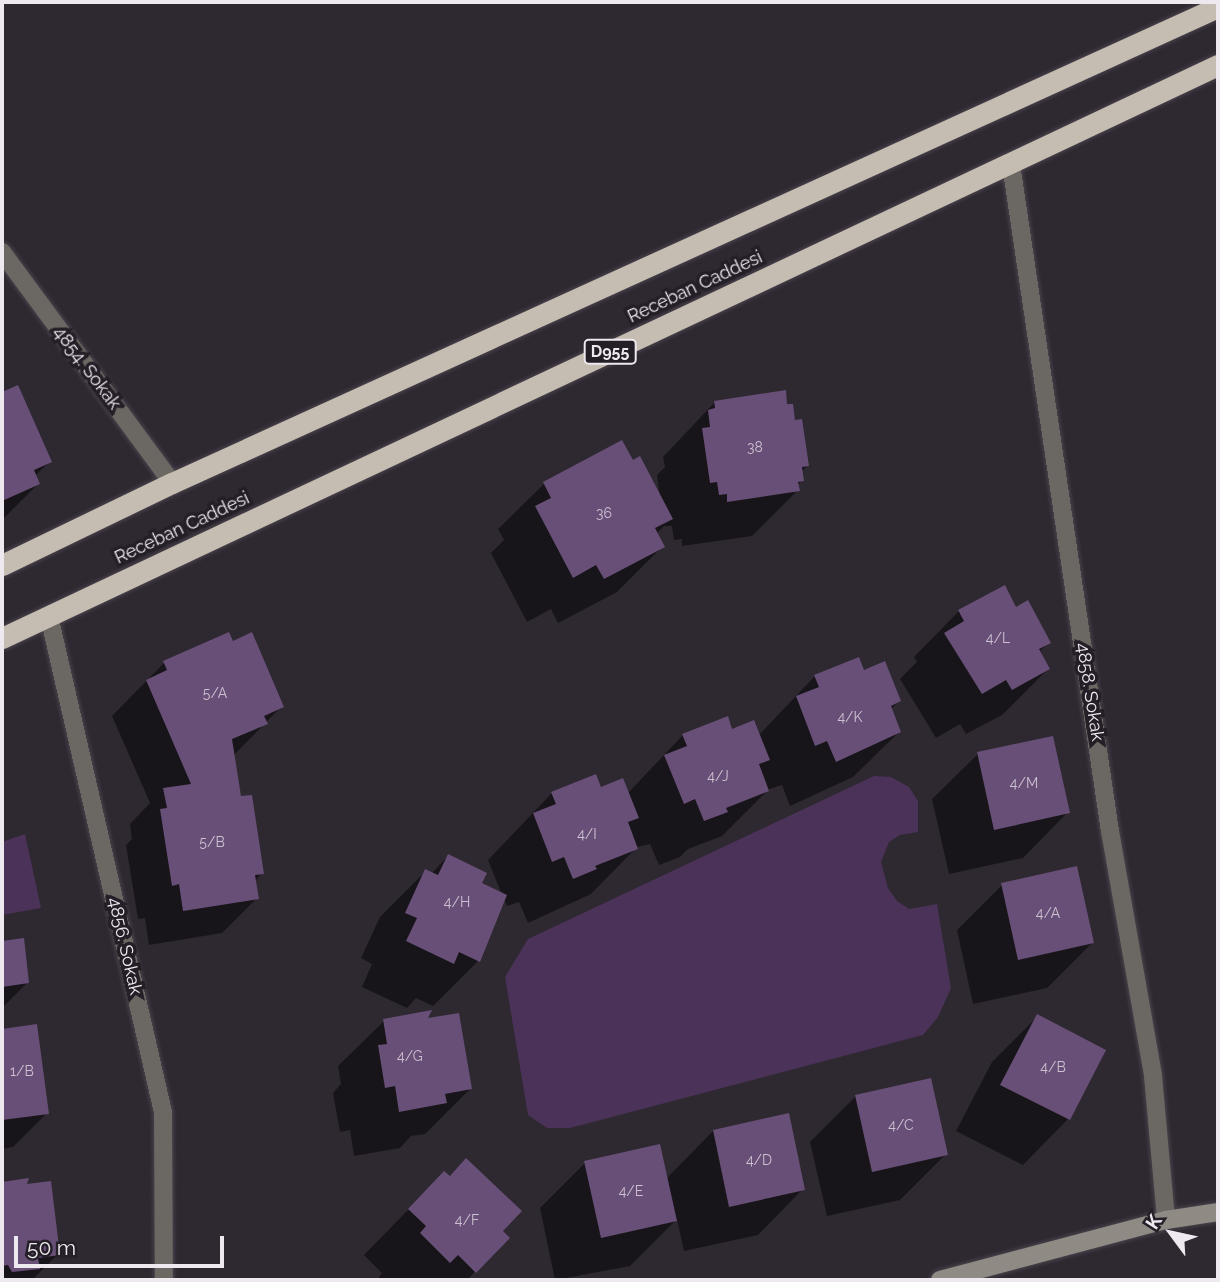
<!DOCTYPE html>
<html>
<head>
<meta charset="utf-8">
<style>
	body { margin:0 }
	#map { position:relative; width:1220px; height:1282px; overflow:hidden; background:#2e2831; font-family:Raleway,sans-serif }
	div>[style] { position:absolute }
	.green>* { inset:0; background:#4a3258 }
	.shadow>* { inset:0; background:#0007 }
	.building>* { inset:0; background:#684f77 }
	.roads { filter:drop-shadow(0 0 2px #49434c) drop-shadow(0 0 2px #49434c) }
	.street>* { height:18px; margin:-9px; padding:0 9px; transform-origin:9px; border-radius:9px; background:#6b6863 }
	.secondary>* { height:18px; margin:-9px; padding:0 9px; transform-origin:9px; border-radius:9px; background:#8f8a83 }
	.highway>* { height:21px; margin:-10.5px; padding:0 10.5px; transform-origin:10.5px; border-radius:10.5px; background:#c5bdb2 }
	span { translate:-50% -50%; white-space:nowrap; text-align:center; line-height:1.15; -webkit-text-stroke:7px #241e27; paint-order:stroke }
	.number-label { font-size:14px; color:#ccc2d1 }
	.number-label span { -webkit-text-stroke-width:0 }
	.shield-label span { padding:2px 5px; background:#241e27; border:2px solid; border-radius:5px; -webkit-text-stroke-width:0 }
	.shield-label { font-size:16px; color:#ede9ef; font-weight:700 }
	.street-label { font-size:18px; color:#ede9ef }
	.frame { position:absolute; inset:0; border:4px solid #ede9ef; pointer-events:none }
	.north { position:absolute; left:1136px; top:1198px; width:70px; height:70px; -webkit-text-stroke:5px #241e27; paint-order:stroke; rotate:303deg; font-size:19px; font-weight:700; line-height:28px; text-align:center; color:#ede9ef }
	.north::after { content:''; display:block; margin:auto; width:24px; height:32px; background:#ede9ef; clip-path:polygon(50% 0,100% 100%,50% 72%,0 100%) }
	.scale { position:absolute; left:14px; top:1236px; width:210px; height:32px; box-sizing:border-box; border:4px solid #ede9ef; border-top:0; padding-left:9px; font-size:21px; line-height:24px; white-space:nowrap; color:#ede9ef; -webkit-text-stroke:5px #241e27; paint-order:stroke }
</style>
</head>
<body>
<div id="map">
	<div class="green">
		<i style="clip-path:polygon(874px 776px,891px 777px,909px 787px,918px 801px,918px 832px,900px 835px,889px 842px,881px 862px,888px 888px,897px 901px,909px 909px,937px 904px,951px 988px,938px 1017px,923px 1035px,570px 1128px,547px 1128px,528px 1115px,505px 977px,528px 939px)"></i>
		<i style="clip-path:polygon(25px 834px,41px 908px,2px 915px,2px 842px)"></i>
	</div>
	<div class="shadow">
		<i style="clip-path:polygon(2px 390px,50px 461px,35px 476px,38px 484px,2px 520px)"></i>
		<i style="clip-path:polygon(715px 402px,786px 406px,807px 466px,801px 472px,802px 480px,797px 486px,798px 490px,752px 536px,682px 546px,682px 539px,674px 540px,672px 526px,664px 526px,656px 534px,663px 546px,617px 592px,558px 623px,551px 609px,527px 622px,491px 553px,504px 540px,498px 529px,544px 484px,632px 462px,660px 497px,657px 475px,665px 467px,663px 457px)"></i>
		<i style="clip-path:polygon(1016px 609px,1049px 642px,1039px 652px,1048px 669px,1002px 715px,966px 734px,960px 724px,936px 738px,900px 679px,917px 662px,914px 657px,959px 611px)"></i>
		<i style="clip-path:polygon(232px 643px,282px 706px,233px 756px,239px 798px,262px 873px,254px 882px,257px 898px,222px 933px,149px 945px,145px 918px,138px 919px,126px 845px,132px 839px,130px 824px,150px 803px,112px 716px,164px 663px)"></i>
		<i style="clip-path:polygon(863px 672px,899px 701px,890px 710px,899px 732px,853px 777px,790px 806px,782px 785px,769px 789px,722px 836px,688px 849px,680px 857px,659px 865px,650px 844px,637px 847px,591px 894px,528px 923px,519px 902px,507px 906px,504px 899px,478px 961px,433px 1006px,416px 998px,407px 1008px,362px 987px,372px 964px,361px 958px,380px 917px,426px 871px,431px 874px,448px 856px,480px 884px,502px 895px,488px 860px,552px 793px,600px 789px,627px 794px,683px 735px,732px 731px,758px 736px,815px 676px)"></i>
		<i style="clip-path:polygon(978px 754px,1068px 812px,1023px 858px,949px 874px,932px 799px)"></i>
		<i style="clip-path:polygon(1002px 885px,1092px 943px,1047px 988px,973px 1004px,957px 930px)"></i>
		<i style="clip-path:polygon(22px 940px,27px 983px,2px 1008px,2px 942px)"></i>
		<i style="clip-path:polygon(1037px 1017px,1103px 1050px,1068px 1119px,1023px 1165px,956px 1131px,992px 1062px)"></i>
		<i style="clip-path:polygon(384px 1021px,471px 1088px,425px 1134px,411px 1136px,400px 1148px,354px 1156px,350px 1130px,340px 1132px,333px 1093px,341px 1084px,338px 1066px)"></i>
		<i style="clip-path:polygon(35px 1026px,47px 1113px,13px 1147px,2px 1149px,2px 1031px)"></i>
		<i style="clip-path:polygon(856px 1096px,946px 1154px,900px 1200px,827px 1216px,810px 1142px)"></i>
		<i style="clip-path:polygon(713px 1131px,803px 1189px,758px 1235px,684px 1251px,677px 1219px,630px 1266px,555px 1280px,540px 1208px,585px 1163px,666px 1179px)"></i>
		<i style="clip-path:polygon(444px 1173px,507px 1238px,467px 1280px,377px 1280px,382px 1273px,364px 1255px)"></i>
		<i style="clip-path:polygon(26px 1180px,25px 1186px,58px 1254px,32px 1280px,2px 1280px,2px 1184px)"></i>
	</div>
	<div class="building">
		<i style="clip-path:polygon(18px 385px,52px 462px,34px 470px,40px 484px,2px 501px,2px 392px)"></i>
		<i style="clip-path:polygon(786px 390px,787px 404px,793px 404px,795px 420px,802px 419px,809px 466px,802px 467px,804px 481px,798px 482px,800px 491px,727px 502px,727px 494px,719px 495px,717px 482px,710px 483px,702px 428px,710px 427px,708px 410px,715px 408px,714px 401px)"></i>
		<i style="clip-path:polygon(622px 440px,633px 460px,640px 456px,673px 519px,655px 528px,665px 547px,604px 579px,596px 565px,573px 578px,535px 506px,551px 498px,543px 482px)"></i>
		<i style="clip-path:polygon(1005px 585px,1016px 607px,1028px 600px,1051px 643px,1039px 649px,1050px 669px,1012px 690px,1006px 680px,982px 694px,944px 633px,964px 621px,958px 610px)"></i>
		<i style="clip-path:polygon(229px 632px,233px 641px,252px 632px,284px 707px,264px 716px,268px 724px,232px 739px,241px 796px,252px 795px,264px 874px,255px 875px,259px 899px,183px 911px,179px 884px,172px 886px,160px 809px,167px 808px,163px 788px,191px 784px,146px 680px,167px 670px,163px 661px)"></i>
		<i style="clip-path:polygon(859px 657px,864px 670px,885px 661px,901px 701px,891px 706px,901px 732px,836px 762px,827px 741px,815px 746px,796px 696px,819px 687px,814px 675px)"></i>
		<i style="clip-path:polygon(728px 716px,732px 729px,754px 720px,770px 760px,759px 764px,769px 791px,726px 808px,728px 812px,704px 821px,695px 799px,684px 804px,664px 755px,687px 746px,682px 734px)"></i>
		<i style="clip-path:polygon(1053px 736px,1070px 813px,994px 830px,977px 752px)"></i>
		<i style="clip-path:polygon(596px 774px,601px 787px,623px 778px,639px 818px,628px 822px,638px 849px,595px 866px,597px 869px,573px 879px,564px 857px,552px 862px,533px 813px,556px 804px,551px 792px)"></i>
		<i style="clip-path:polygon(448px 854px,487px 873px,482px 883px,507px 895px,480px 962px,459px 952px,454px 964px,406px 941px,417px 918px,405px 913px,425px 869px,438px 875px)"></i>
		<i style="clip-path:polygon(1077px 866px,1094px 943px,1018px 960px,1001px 883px)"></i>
		<i style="clip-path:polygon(24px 938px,29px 983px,2px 987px,2px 941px)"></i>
		<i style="clip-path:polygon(432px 1010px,428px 1018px,459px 1013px,472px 1089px,445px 1094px,447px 1103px,399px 1112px,395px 1086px,385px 1088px,378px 1045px,387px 1044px,383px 1019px)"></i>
		<i style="clip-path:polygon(1037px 1014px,1106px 1050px,1070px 1120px,1000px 1085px)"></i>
		<i style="clip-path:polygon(37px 1024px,49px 1114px,2px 1120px,2px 1029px)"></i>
		<i style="clip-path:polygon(931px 1078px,948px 1155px,872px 1172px,855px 1095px)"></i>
		<i style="clip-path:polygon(789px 1113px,805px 1190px,729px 1207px,713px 1130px)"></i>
		<i style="clip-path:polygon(660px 1144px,677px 1221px,601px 1238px,584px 1161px)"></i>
		<i style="clip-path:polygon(466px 1158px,522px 1211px,503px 1231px,510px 1238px,476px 1273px,458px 1255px,450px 1263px,420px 1233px,426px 1226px,408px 1209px,444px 1171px,450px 1176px)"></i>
		<i style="clip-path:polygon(29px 1178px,27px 1184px,51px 1181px,60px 1255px,38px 1258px,40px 1269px,12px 1272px,8px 1265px,2px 1266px,2px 1182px)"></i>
	</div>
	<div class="roads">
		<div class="street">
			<i style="left:1011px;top:164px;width:674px;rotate:81.56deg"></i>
			<i style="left:1110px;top:831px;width:249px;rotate:80deg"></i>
			<i style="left:1153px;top:1076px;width:145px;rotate:84.8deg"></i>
			<i style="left:2px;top:252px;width:287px;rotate:53.6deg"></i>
			<i style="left:49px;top:616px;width:509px;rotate:77.06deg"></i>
			<i style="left:163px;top:1112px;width:168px;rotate:89.7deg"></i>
		</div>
		<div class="secondary">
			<i style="left:940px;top:1280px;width:234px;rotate:-14.9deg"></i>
			<i style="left:1166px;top:1220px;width:53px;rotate:-8.7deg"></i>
		</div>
		<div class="highway">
			<i style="left:2px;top:565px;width:189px;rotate:-25.8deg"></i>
			<i style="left:172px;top:483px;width:1149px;rotate:-24.47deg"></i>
			<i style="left:2px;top:638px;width:1344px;rotate:-25.23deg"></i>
		</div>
	</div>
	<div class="number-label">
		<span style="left:755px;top:447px">38</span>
		<span style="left:604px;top:513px">36</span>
		<span style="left:998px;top:638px">4/L</span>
		<span style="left:215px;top:693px">5/A</span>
		<span style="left:850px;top:717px">4/K</span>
		<span style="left:718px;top:776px">4/J</span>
		<span style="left:1024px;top:783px">4/M</span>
		<span style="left:587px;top:834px">4/I</span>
		<span style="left:212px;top:842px">5/B</span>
		<span style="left:457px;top:902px">4/H</span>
		<span style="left:1048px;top:913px">4/A</span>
		<span style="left:410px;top:1056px">4/G</span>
		<span style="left:1053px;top:1067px">4/B</span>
		<span style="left:22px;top:1071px">1/B</span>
		<span style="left:901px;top:1125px">4/C</span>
		<span style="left:759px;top:1160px">4/D</span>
		<span style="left:631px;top:1191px">4/E</span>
		<span style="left:467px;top:1220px">4/F</span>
	</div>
	<div class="shield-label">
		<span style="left:610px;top:352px">D955</span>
	</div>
	<div class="street-label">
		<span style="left:695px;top:287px;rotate:-25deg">Receban Caddesi</span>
		<span style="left:87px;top:368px;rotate:53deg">4854. Sokak</span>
		<span style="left:182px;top:528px;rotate:-25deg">Receban Caddesi</span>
		<span style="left:1090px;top:692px;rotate:81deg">4858. Sokak</span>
		<span style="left:125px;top:946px;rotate:77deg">4856. Sokak</span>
	</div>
	<div class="frame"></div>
	<div class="north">K</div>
	<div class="scale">50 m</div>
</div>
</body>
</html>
